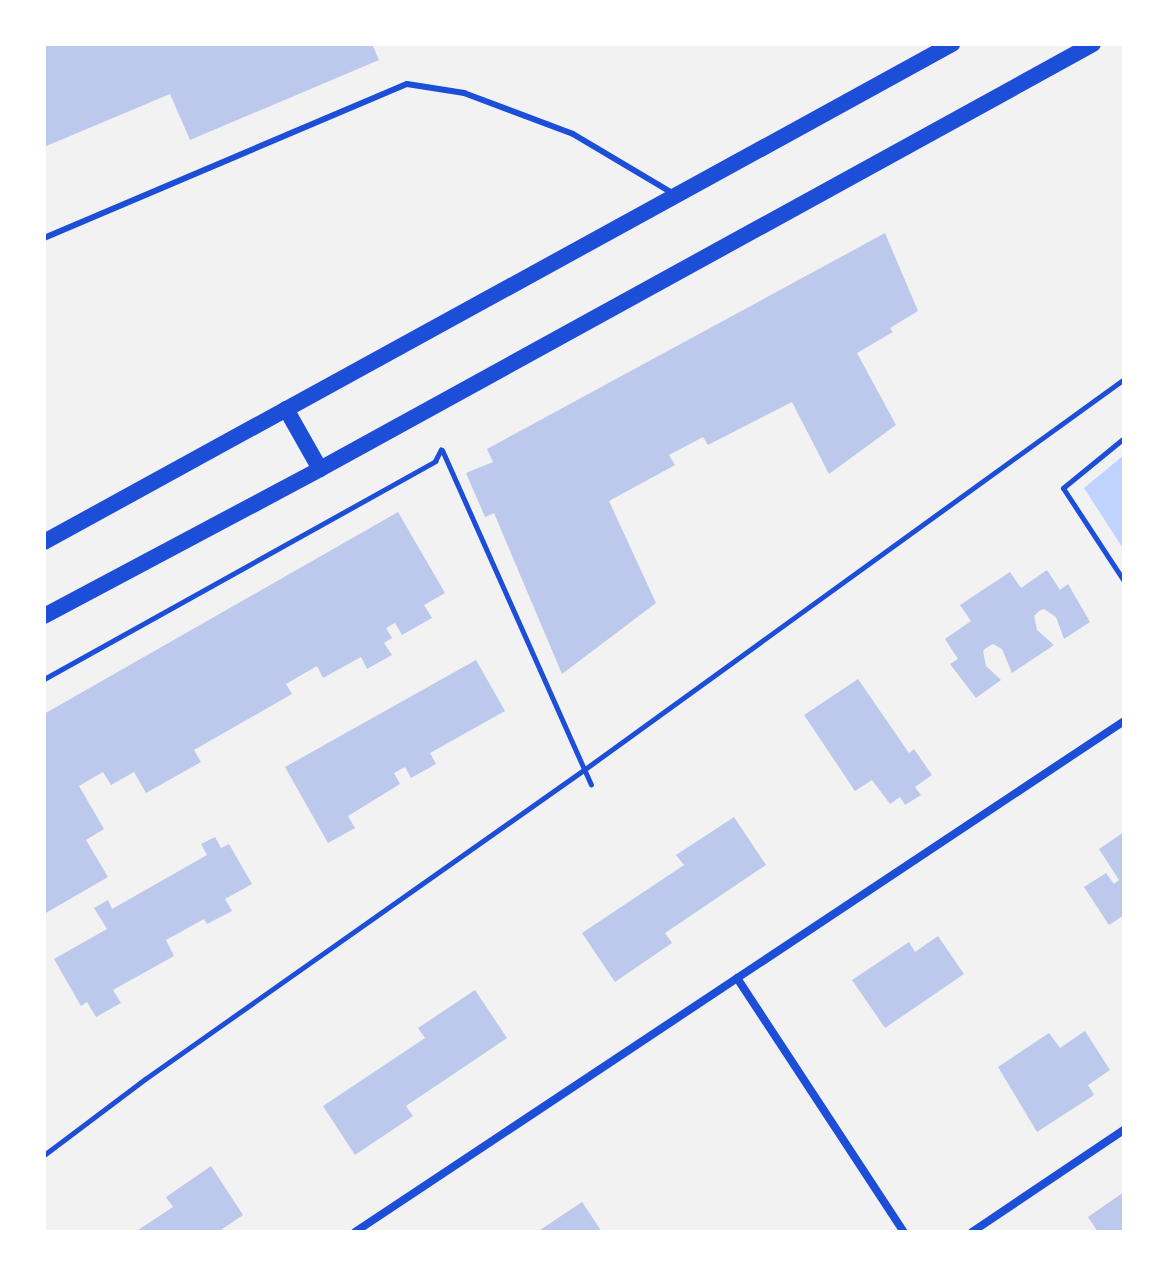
<!DOCTYPE html>
<html>
<head>
<meta charset="utf-8">
<style>
	body { margin:0 }
	#map { position:relative; width:1168px; height:1276px; overflow:hidden; background:#f2f2f2; font-family:Helvetica,sans-serif }
	div>[style] { position:absolute }
	.water>* { inset:0; background:#bfd3fe }
	.building>* { inset:0; background:#bdc9ec }
	.path>* { height:5px; margin:-2.5px; padding:0 2.5px; transform-origin:2.5px; border-radius:2.5px; background:#1d4ed8 }
	.service>* { height:6px; margin:-3px; padding:0 3px; transform-origin:3px; border-radius:3px; background:#1d4ed8 }
	.minor>* { height:8px; margin:-4px; padding:0 4px; transform-origin:4px; border-radius:4px; background:#1d4ed8 }
	.secondary>* { height:16px; margin:-8px; padding:0 8px; transform-origin:8px; border-radius:8px; background:#1d4ed8 }
	span { translate:-50% -50%; white-space:nowrap; text-align:center; line-height:1.15; -webkit-text-stroke:7px #fff; paint-order:stroke }
	.frame { position:absolute; inset:0; border:46px solid #fff; pointer-events:none }
</style>
</head>
<body>
<div id="map">
	<div class="water">
		<i style="clip-path:polygon(1124px 455px,1124px 550px,1084px 488px)"></i>
	</div>
	<div class="building">
		<i style="clip-path:polygon(44px 44px,372px 44px,379px 60px,190px 140px,170px 94px,44px 147px)"></i>
		<i style="clip-path:polygon(885px 233px,918px 311px,890px 328px,893px 332px,857px 353px,896px 425px,829px 474px,792px 402px,708px 445px,703px 437px,669px 455px,675px 465px,609px 501px,656px 603px,562px 674px,494px 513px,485px 517px,466px 473px,493px 462px,487px 449px)"></i>
		<i style="clip-path:polygon(398px 512px,445px 593px,424px 605px,432px 618px,402px 635px,395px 623px,386px 628px,392px 638px,384px 643px,392px 655px,367px 669px,361px 657px,323px 678px,317px 666px,286px 684px,292px 694px,194px 750px,201px 762px,146px 793px,134px 772px,111px 785px,103px 772px,79px 786px,104px 829px,86px 840px,108px 877px,44px 914px,44px 714px)"></i>
		<i style="clip-path:polygon(1047px 570px,1060px 590px,1068px 584px,1090px 622px,1064px 639px,1056px 617px,1044px 609px,1039px 611px,1034px 616px,1037px 630px,1054px 645px,1012px 673px,1002px 649px,993px 644px,986px 648px,983px 651px,986px 666px,1001px 680px,976px 698px,950px 664px,958px 659px,945px 639px,971px 621px,960px 605px,1010px 572px,1021px 588px)"></i>
		<i style="clip-path:polygon(476px 660px,505px 711px,430px 753px,436px 764px,411px 778px,405px 767px,394px 773px,400px 784px,348px 816px,355px 828px,328px 843px,285px 767px)"></i>
		<i style="clip-path:polygon(858px 679px,909px 753px,914px 749px,932px 775px,915px 787px,921px 795px,905px 805px,900px 797px,890px 804px,872px 780px,855px 791px,804px 715px)"></i>
		<i style="clip-path:polygon(734px 817px,766px 865px,665px 933px,672px 943px,615px 982px,582px 933px,684px 865px,676px 855px)"></i>
		<i style="clip-path:polygon(1124px 832px,1124px 915px,1109px 925px,1084px 887px,1106px 873px,1114px 884px,1119px 880px,1099px 849px)"></i>
		<i style="clip-path:polygon(215px 837px,221px 848px,229px 844px,252px 884px,225px 899px,232px 911px,207px 924px,204px 919px,166px 940px,174px 956px,113px 990px,121px 1003px,96px 1017px,87px 1002px,81px 1006px,54px 959px,107px 929px,94px 908px,108px 900px,112px 909px,207px 855px,201px 844px)"></i>
		<i style="clip-path:polygon(938px 936px,964px 974px,885px 1028px,852px 980px,909px 942px,915px 952px)"></i>
		<i style="clip-path:polygon(475px 990px,507px 1038px,406px 1106px,413px 1116px,355px 1155px,323px 1106px,425px 1038px,418px 1028px)"></i>
		<i style="clip-path:polygon(1085px 1031px,1110px 1070px,1088px 1085px,1094px 1095px,1037px 1132px,998px 1067px,1049px 1033px,1060px 1048px)"></i>
		<i style="clip-path:polygon(211px 1166px,243px 1215px,218px 1232px,135px 1232px,173px 1207px,166px 1197px)"></i>
		<i style="clip-path:polygon(1124px 1192px,1124px 1232px,1098px 1232px,1088px 1217px)"></i>
		<i style="clip-path:polygon(582px 1202px,602px 1232px,537px 1232px)"></i>
	</div>
	<div class="path">
		<i style="left:1124px;top:438px;width:79px;rotate:140.7deg"></i>
		<i style="left:1063px;top:488px;width:111px;rotate:56.7deg"></i>
		<i style="left:442px;top:450px;width:366px;rotate:66deg"></i>
		<i style="left:44px;top:679px;width:448px;rotate:-29.1deg"></i>
		<i style="left:435px;top:461px;width:13px;rotate:-63deg"></i>
		<i style="left:44px;top:1155px;width:126px;rotate:-37deg"></i>
		<i style="left:145px;top:1079px;width:538px;rotate:-35.17deg"></i>
		<i style="left:585px;top:769px;width:665px;rotate:-35.89deg"></i>
	</div>
	<div class="service">
		<i style="left:44px;top:238px;width:394px;rotate:-23deg"></i>
		<i style="left:407px;top:84px;width:58px;rotate:9deg"></i>
		<i style="left:464px;top:93px;width:116px;rotate:20.6deg"></i>
		<i style="left:573px;top:134px;width:117px;rotate:30.7deg"></i>
	</div>
	<div class="minor">
		<i style="left:737px;top:978px;width:304px;rotate:56.7deg"></i>
		<i style="left:355px;top:1232px;width:923px;rotate:-33.6deg"></i>
		<i style="left:972px;top:1232px;width:183px;rotate:-33.9deg"></i>
	</div>
	<div class="secondary">
		<i style="left:286px;top:409px;width:69px;rotate:60.5deg"></i>
		<i style="left:44px;top:542px;width:1036px;rotate:-28.74deg"></i>
		<i style="left:44px;top:616px;width:313px;rotate:-28deg"></i>
		<i style="left:320px;top:469px;width:882px;rotate:-28.8deg"></i>
	</div>
	<div class="frame"></div>
</div>
</body>
</html>
